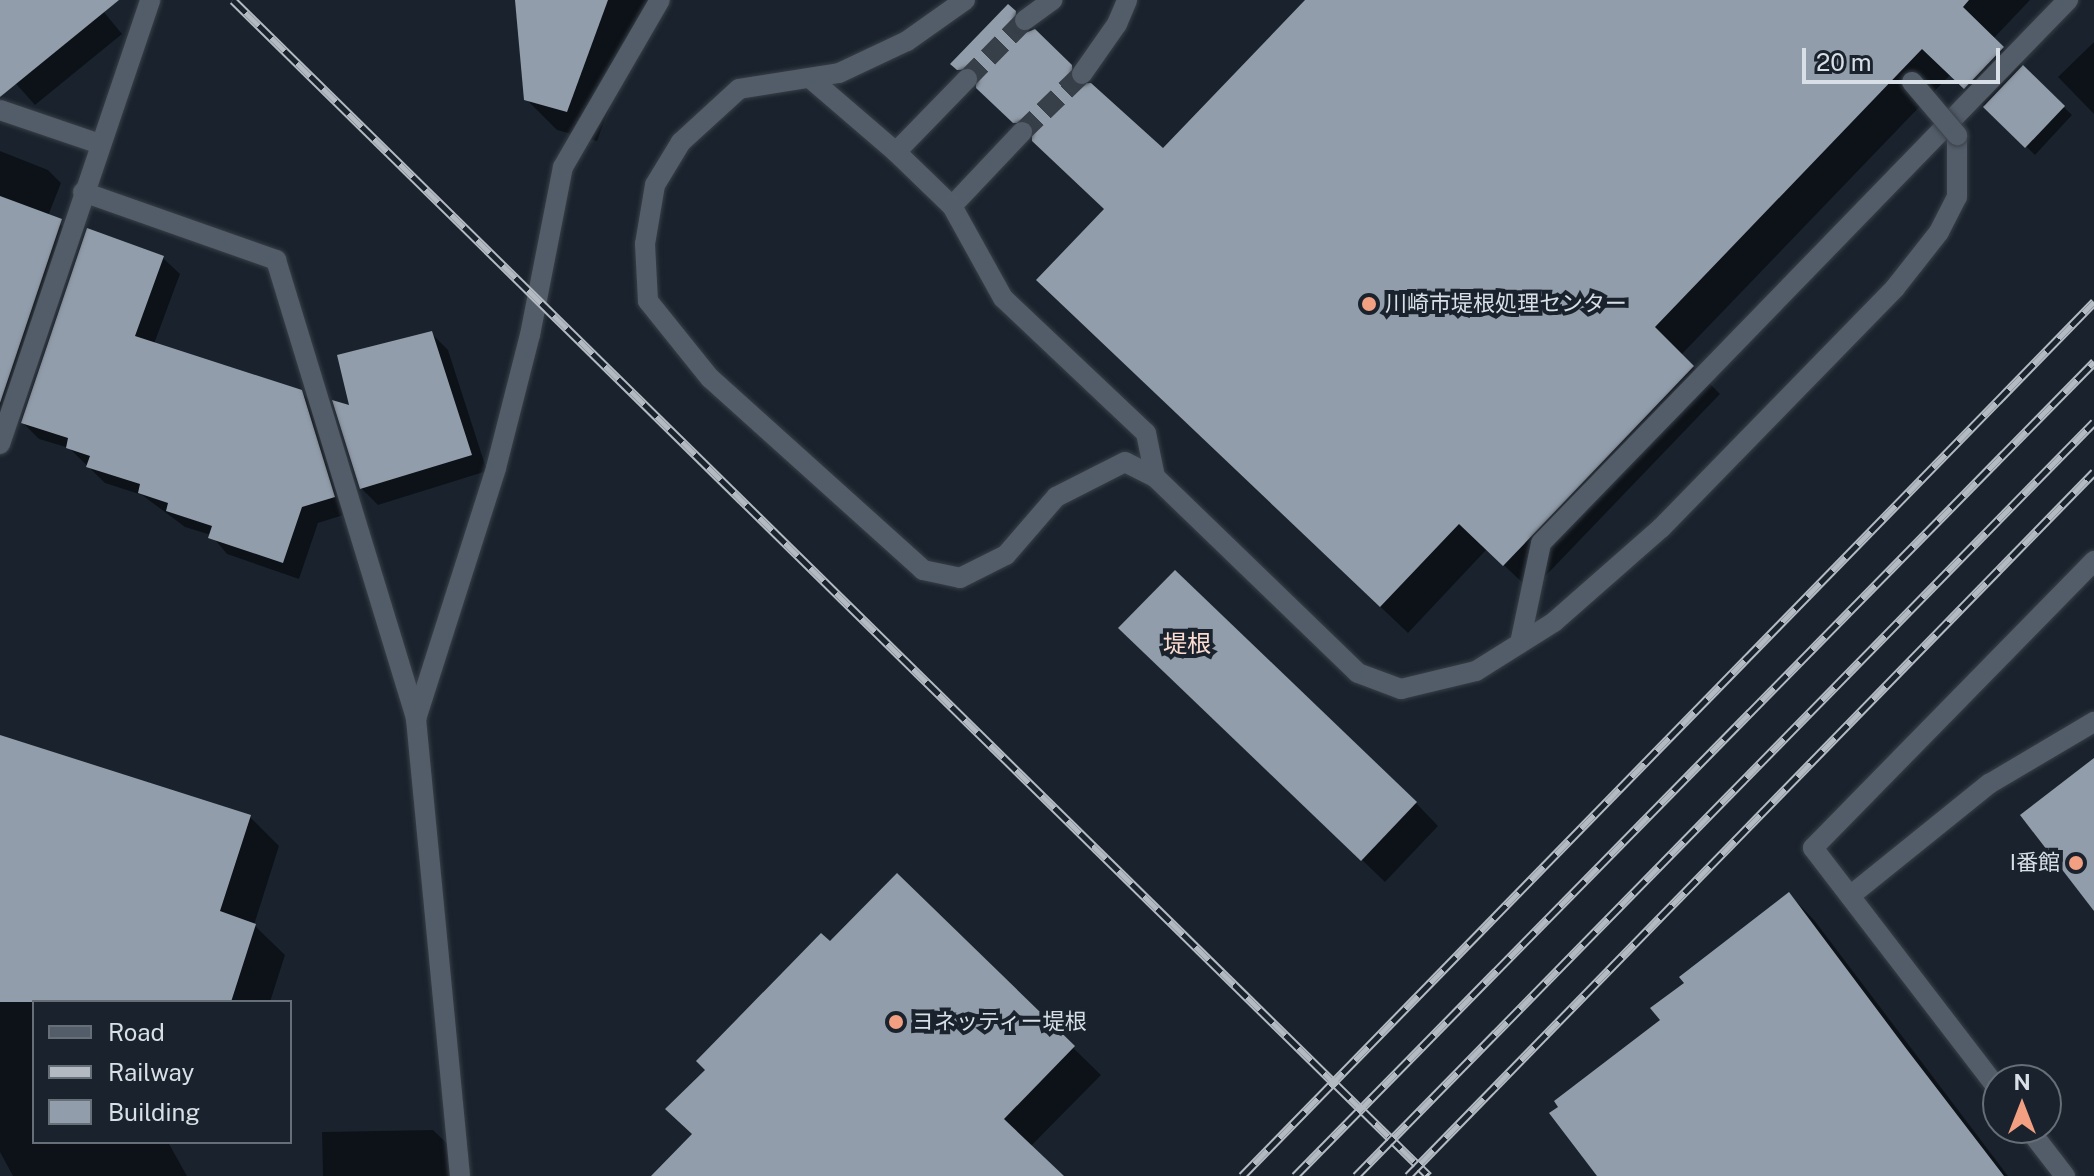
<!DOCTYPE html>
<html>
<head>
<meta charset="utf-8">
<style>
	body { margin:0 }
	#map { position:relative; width:2094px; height:1176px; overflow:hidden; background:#1a232d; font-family:"Public Sans","Noto Sans JP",sans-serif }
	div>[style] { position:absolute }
	.shadow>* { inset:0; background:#0007 }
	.building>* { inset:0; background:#929dab }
	.minor-tunnel>* { height:20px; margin-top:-10px; transform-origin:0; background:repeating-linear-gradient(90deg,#373f49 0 20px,transparent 0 30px) }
	.roads { filter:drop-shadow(0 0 2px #383f47) drop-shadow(0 0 2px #383f47) }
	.minor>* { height:20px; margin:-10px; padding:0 10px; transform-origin:10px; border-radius:10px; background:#535d6a }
	.rail>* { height:9px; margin-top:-4.5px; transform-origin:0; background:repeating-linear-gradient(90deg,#1a232d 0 18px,#b4bac2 0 36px); box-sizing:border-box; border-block:2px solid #b4bac2 }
	.bridges { filter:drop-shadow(0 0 2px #383f47) drop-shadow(0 0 2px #383f47) }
	.minor-bridge>* { height:20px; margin:-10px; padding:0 10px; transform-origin:10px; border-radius:10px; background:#535d6a }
	.dots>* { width:22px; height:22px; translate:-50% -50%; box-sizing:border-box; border:4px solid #1a232d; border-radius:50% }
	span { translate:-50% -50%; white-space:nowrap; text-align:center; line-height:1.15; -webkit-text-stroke:8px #1a232d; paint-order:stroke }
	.poi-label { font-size:22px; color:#d9dfe6 }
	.left { translate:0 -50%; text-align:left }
	.right { translate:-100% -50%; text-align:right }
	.neighbourhood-label { font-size:24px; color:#fddcd1 }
	.legend { position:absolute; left:32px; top:1000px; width:260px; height:144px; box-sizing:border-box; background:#1a232d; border:2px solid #666e77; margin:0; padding:10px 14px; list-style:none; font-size:24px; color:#d9dfe6 }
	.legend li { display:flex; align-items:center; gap:16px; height:40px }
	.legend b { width:40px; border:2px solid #666e77 }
	.north { position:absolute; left:1982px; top:1064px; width:80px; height:80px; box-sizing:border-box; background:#1a232d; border:2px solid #666e77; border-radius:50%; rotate:0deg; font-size:22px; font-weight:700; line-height:32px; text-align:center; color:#d9dfe6 }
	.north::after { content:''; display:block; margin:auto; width:28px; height:36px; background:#f3a082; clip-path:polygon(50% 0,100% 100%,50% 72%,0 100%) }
	.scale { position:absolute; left:1802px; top:48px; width:198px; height:36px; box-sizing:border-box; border:4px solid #d9dfe6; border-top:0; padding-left:10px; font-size:24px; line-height:28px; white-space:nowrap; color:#d9dfe6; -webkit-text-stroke:6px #1a232d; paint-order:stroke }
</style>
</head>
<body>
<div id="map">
	<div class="shadow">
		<i style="clip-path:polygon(0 0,94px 0,122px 34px,35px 105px,0 66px)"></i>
		<i style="clip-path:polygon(517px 0,649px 0,597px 141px,557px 130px,526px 99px)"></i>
		<i style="clip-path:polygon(1307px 0,2030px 0,1993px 39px,2072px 115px,2035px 155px,1951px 74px,1681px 355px,1720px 394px,1531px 591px,1487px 549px,1408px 633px,1065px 307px,1106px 210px,953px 64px,1008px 7px,1163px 151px)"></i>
		<i style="clip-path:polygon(2094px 42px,2094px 114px,2058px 77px)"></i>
		<i style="clip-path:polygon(0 151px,48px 170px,61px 183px,48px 216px,74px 234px,0 425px)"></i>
		<i style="clip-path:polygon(163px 258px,180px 274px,154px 344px,301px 392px,318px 409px,350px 513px,318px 523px,299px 579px,227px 554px,211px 535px,185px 527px,142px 495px,105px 483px,69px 448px,39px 439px,23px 423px)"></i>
		<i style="clip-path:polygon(431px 333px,448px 350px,487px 471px,378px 505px,361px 488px,352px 408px)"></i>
		<i style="clip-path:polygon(1144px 651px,1416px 803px,1438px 826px,1385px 882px)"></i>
		<i style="clip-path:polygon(0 738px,250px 817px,279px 846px,254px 925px,285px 955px,270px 1002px,34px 1002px,34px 1142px,168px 1142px,187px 1176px,13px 1176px,0 1152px)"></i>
		<i style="clip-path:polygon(897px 876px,1101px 1075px,1030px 1147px,1060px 1176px,686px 1176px,694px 1135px,830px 944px)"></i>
		<i style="clip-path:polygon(1789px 894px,1814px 920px,2008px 1176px,1600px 1176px,1663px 1020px,1687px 983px)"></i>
		<i style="clip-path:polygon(433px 1130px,456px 1152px,456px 1176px,323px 1176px,322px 1132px)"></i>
	</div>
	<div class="building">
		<i style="clip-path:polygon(0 0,119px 0,0 97px)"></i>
		<i style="clip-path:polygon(515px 0,608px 0,567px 112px,524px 100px)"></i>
		<i style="clip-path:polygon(1305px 0,1969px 0,1963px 7px,2004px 47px,1964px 89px,1922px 49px,1655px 327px,1694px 366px,1503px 566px,1459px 524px,1380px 607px,1036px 280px,1104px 209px,1032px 141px,1031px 123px,1013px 123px,976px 88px,975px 69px,957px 70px,950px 64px,1008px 4px,1016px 11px,1015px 28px,1025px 33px,1035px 29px,1072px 65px,1074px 84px,1091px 83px,1163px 148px)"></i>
		<i style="clip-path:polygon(2023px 65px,2065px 106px,2025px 148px,1983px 107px)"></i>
		<i style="clip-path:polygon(0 196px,62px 219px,0 403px)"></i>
		<i style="clip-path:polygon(87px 228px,164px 256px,135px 336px,302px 390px,335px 497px,302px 507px,283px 563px,208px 538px,212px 526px,166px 511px,168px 503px,138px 493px,140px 484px,86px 467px,90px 456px,66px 448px,68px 438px,21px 423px)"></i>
		<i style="clip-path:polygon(432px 331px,472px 455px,360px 489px,332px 400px,349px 405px,337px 355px)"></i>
		<i style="clip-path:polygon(1175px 570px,1417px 802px,1361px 861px,1118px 628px)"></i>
		<i style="clip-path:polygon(0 735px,251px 815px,220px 911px,256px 924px,231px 1002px,0 1002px)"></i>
		<i style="clip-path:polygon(2094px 758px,2094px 911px,2020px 815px)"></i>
		<i style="clip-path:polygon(897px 873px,1075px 1046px,1004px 1119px,1064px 1176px,651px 1176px,692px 1134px,665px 1109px,705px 1070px,696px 1061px,821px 933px,830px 941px)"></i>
		<i style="clip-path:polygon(1789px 892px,1905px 1047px,2004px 1176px,1597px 1176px,1549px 1113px,1558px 1107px,1554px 1101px,1660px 1020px,1650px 1008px,1684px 983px,1679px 977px)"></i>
	</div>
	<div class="minor-tunnel">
		<i style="left:967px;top:79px;width:83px;rotate:-45.5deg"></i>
		<i style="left:1022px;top:132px;width:83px;rotate:-44deg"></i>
	</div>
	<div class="roads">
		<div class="minor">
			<i style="left:965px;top:0;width:71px;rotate:144.7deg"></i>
			<i style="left:907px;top:41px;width:75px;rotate:154.8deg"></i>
			<i style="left:839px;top:73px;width:101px;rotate:170.9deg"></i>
			<i style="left:739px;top:89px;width:79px;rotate:137.6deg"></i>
			<i style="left:681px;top:142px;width:50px;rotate:121.2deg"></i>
			<i style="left:655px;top:185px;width:60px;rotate:99.6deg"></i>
			<i style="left:645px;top:244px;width:57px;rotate:87deg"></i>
			<i style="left:648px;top:301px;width:99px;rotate:51.2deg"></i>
			<i style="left:710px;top:378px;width:287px;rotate:42deg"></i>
			<i style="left:923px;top:570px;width:38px;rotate:12deg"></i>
			<i style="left:960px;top:578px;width:51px;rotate:-26.6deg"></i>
			<i style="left:1006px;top:555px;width:77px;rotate:-49.2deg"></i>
			<i style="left:1056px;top:497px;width:77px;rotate:-26.9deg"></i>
			<i style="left:1125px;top:462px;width:34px;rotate:27deg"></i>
			<i style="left:1155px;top:477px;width:282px;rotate:44deg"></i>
			<i style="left:1358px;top:673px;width:46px;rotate:20.4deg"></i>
			<i style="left:1401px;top:689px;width:77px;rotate:-13.5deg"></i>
			<i style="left:1476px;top:671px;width:92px;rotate:-32.1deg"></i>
			<i style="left:1554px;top:622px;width:142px;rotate:-41.3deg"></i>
			<i style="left:1661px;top:528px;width:335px;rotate:-45.7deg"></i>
			<i style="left:1895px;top:288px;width:71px;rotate:-51.8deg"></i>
			<i style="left:1939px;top:232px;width:39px;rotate:-63deg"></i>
			<i style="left:1957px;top:197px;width:62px;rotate:-90deg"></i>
			<i style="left:1025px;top:20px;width:34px;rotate:-36deg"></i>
			<i style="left:1082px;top:74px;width:61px;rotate:-55deg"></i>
			<i style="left:1117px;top:24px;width:26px;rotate:-67deg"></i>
			<i style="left:811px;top:79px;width:112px;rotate:40.7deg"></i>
			<i style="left:896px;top:152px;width:102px;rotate:-45.8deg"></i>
			<i style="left:0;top:110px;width:106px;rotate:18.8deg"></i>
			<i style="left:896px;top:152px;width:78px;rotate:44deg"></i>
			<i style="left:952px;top:206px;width:102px;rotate:-46.6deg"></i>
			<i style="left:83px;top:192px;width:205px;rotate:19.4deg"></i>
			<i style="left:276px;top:260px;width:480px;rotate:73deg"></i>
			<i style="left:416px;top:719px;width:459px;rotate:84.5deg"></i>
			<i style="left:952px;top:206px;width:105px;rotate:61deg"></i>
			<i style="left:1003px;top:298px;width:197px;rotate:43.4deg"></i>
			<i style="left:1146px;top:433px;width:45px;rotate:78.4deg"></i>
			<i style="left:0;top:444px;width:469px;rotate:-71.3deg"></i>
			<i style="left:1520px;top:643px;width:102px;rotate:-78.1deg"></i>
			<i style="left:1541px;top:543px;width:757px;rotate:-45.86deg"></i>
			<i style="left:416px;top:719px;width:263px;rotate:-72.3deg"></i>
			<i style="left:496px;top:468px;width:137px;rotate:-75.7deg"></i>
			<i style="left:530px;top:335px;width:171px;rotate:-78.9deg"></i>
			<i style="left:563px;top:167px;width:193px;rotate:-59.9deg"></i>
			<i style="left:1850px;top:896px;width:179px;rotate:-38.9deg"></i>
			<i style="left:1989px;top:784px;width:122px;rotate:-30.6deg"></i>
			<i style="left:1998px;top:1089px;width:304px;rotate:-127.5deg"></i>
			<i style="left:1813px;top:848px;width:402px;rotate:-45.6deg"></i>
			<i style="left:2028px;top:1128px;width:61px;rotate:52.4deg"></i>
		</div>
	</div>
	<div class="rail">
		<i style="left:233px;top:0;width:1677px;rotate:44.52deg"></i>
		<i style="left:1242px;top:1176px;width:1221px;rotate:-45.73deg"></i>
		<i style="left:1295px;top:1176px;width:1141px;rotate:-45.53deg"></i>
		<i style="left:1356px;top:1176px;width:1055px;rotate:-45.61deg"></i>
		<i style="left:1408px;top:1176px;width:983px;rotate:-45.74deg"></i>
	</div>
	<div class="bridges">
		<div class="minor-bridge">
			<i style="left:1912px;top:82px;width:70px;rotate:49.7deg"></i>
		</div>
	</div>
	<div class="dots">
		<i style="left:1369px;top:304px;background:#f3a082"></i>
		<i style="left:2076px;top:863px;background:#f3a082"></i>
		<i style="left:896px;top:1022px;background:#f3a082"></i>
	</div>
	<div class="poi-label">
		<span class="left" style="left:1385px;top:304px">川崎市堤根処理センター</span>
		<span class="right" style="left:2060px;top:863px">I番館</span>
		<span class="left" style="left:912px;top:1022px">ヨネッティー堤根</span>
	</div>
	<div class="neighbourhood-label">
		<span style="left:1187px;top:644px">堤根</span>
	</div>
	<ul class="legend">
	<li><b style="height:10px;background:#535d6a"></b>Road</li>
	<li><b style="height:10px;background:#b4bac2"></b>Railway</li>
	<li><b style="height:22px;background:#929dab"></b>Building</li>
	</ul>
	<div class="north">N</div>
	<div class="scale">20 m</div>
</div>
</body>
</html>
